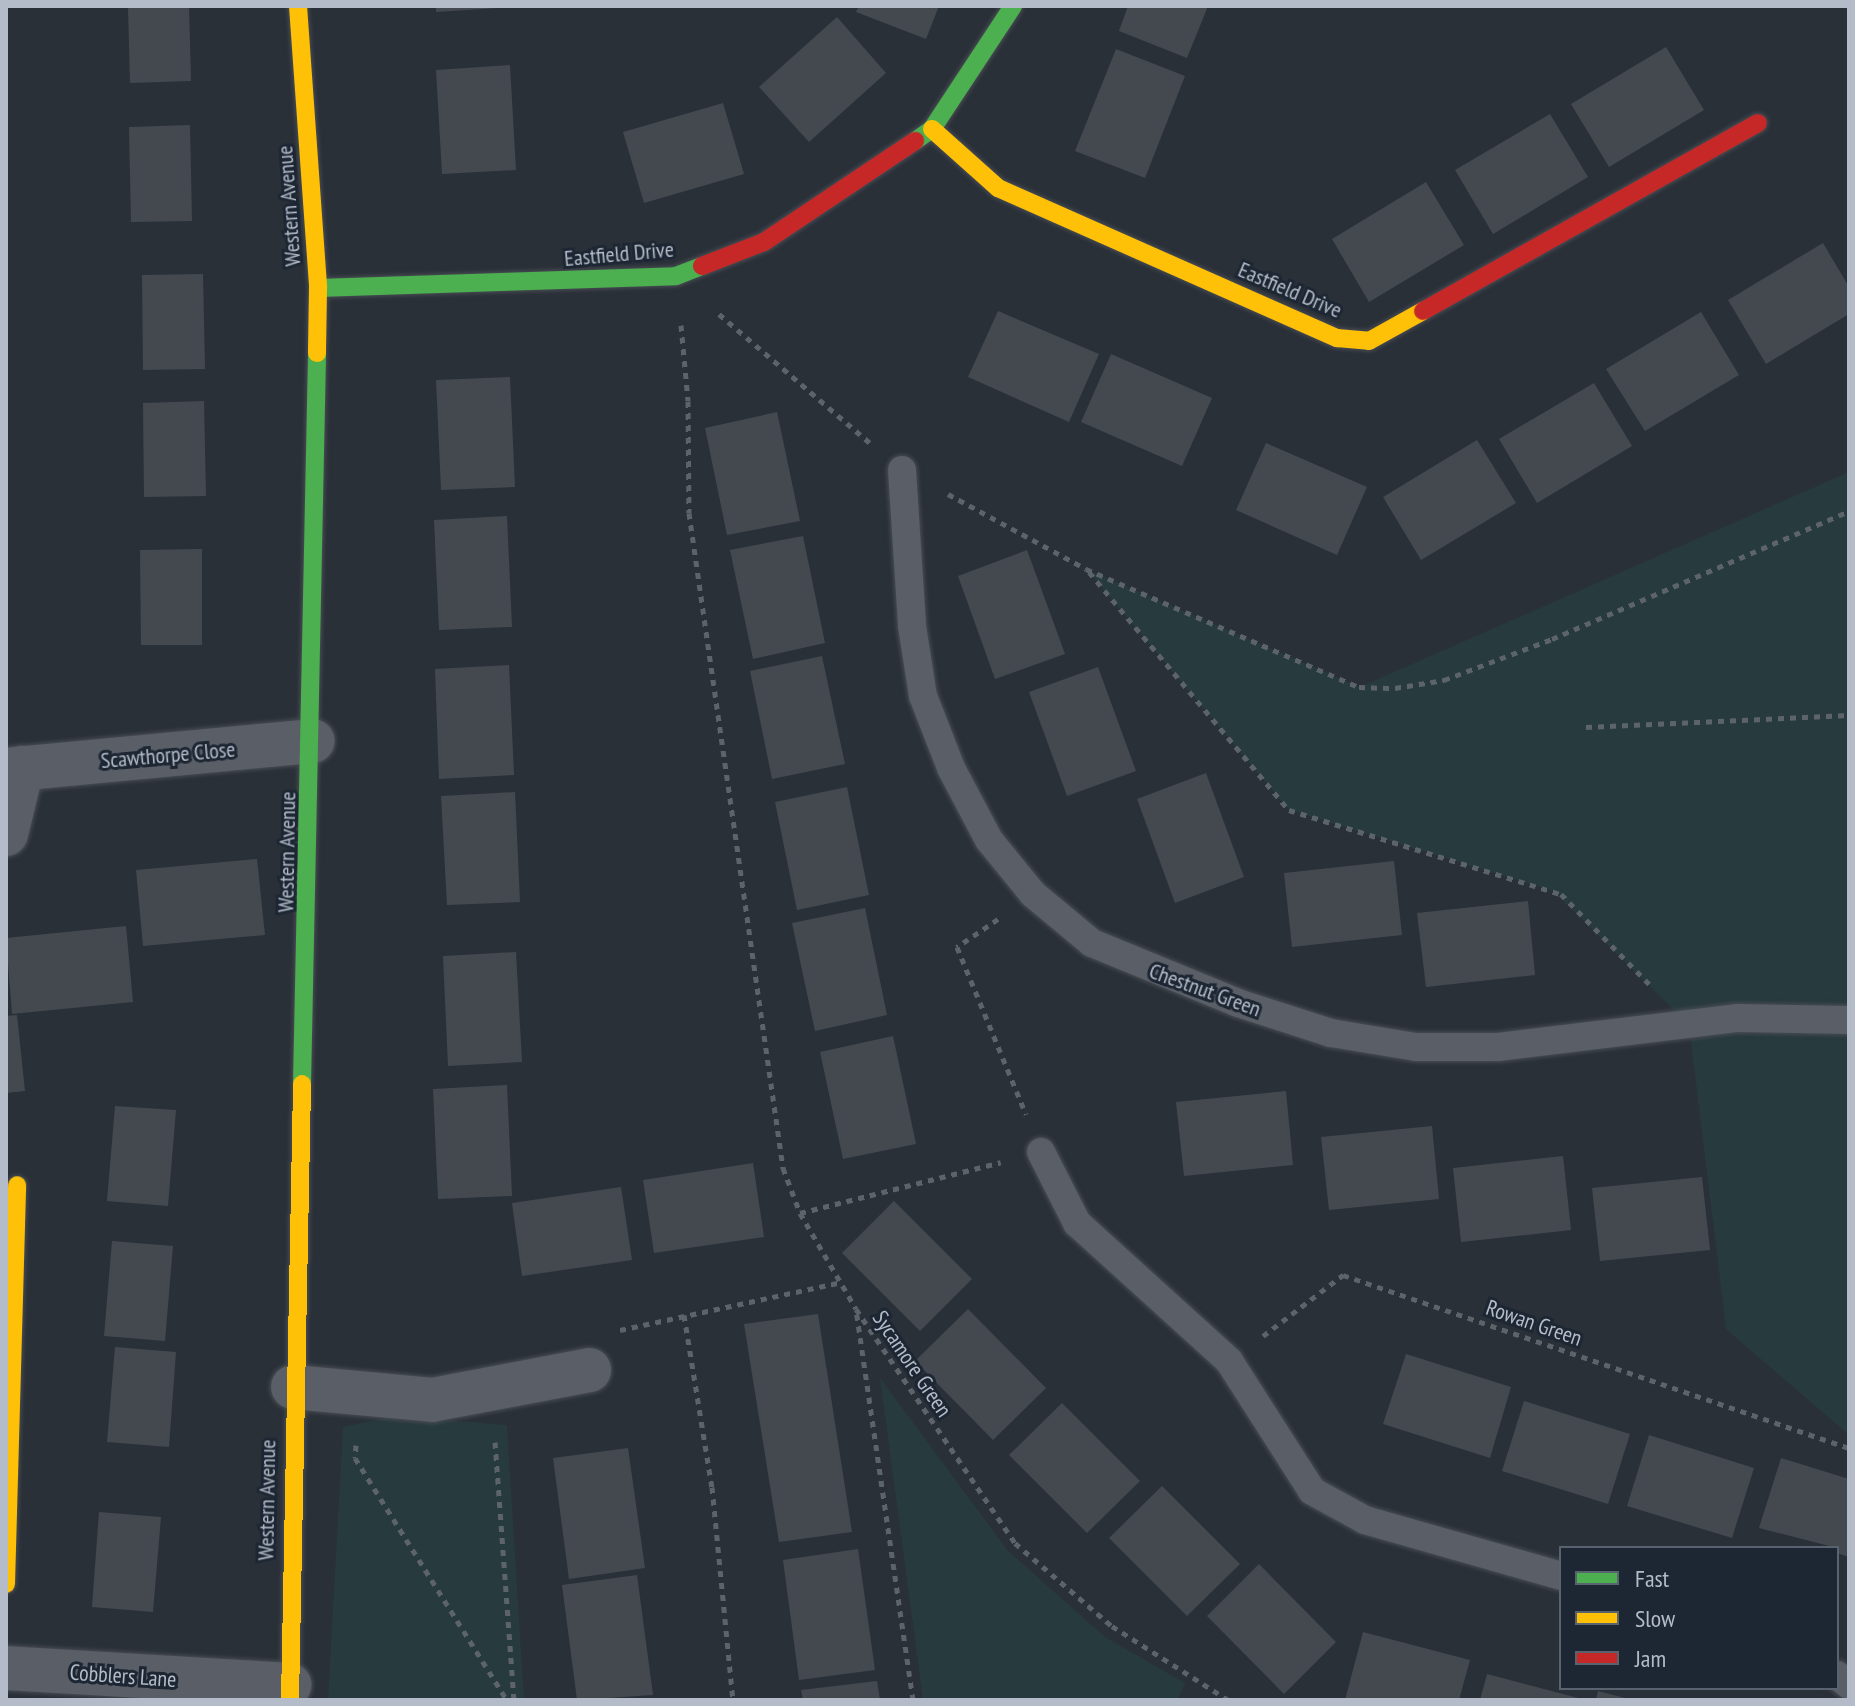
<!DOCTYPE html>
<html>
<head>
<meta charset="utf-8">
<style>
	body { margin:0 }
	#map { position:relative; width:1855px; height:1706px; overflow:hidden; background:#2a3038; font-family:"PT Sans Narrow",sans-serif }
	div>[style] { position:absolute }
	.green>* { inset:0; background:#273a3e }
	.building>* { inset:0; background:#444950 }
	.path>* { height:5px; margin-top:-2.5px; transform-origin:0; background:repeating-linear-gradient(90deg,#5d636a 0 6px,transparent 0 12px) }
	.roads { filter:drop-shadow(0 0 2px #484c53) drop-shadow(0 0 2px #484c53) }
	.lane>* { height:28px; margin:-14px; padding:0 14px; transform-origin:14px; border-radius:14px; background:#5a5e66 }
	.street>* { height:44px; margin:-22px; padding:0 22px; transform-origin:22px; border-radius:22px; background:#5a5e66 }
	.fast>* { height:18px; margin:-9px; padding:0 9px; transform-origin:9px; border-radius:9px; background:#4caf50 }
	.slow>* { height:18px; margin:-9px; padding:0 9px; transform-origin:9px; border-radius:9px; background:#ffc107 }
	.jam>* { height:18px; margin:-9px; padding:0 9px; transform-origin:9px; border-radius:9px; background:#c62828 }
	span { translate:-50% -50%; white-space:nowrap; text-align:center; line-height:1.15; -webkit-text-stroke:6px #1d2633; paint-order:stroke }
	.street-label { font-size:22px; color:#b4bcc9 }
	.frame { position:absolute; inset:0; border:8px solid #b4bcc9; pointer-events:none }
	.legend { position:absolute; left:1559px; top:1546px; width:280px; height:144px; box-sizing:border-box; background:#1d2633; border:2px solid #59626f; margin:0; padding:10px 14px; list-style:none; font-size:24px; color:#b4bcc9 }
	.legend li { display:flex; align-items:center; gap:16px; height:40px }
	.legend b { width:40px; border:2px solid #59626f }
</style>
</head>
<body>
<div id="map">
	<div class="green">
		<i style="clip-path:polygon(1849px 472px,1849px 1435px,1726px 1329px,1689px 1025px,1553px 891px,1289px 810px,1086px 569px,1360px 687px)"></i>
		<i style="clip-path:polygon(880px 1378px,1008px 1551px,1105px 1637px,1185px 1683px,1177px 1700px,923px 1700px)"></i>
		<i style="clip-path:polygon(394px 1416px,507px 1425px,524px 1700px,328px 1700px,343px 1427px)"></i>
	</div>
	<div class="building">
		<i style="clip-path:polygon(128px 6px,189px 6px,191px 81px,130px 83px)"></i>
		<i style="clip-path:polygon(436px 6px,498px 6px,498px 8px,436px 12px)"></i>
		<i style="clip-path:polygon(859px 6px,939px 6px,926px 39px,856px 12px)"></i>
		<i style="clip-path:polygon(1128px 6px,1208px 6px,1187px 58px,1119px 31px)"></i>
		<i style="clip-path:polygon(837px 17px,886px 73px,809px 142px,759px 87px)"></i>
		<i style="clip-path:polygon(1666px 47px,1704px 110px,1609px 167px,1571px 104px)"></i>
		<i style="clip-path:polygon(1116px 49px,1185px 76px,1145px 178px,1075px 151px)"></i>
		<i style="clip-path:polygon(510px 65px,516px 170px,442px 174px,436px 70px)"></i>
		<i style="clip-path:polygon(723px 103px,744px 174px,644px 203px,623px 132px)"></i>
		<i style="clip-path:polygon(1550px 114px,1588px 177px,1493px 234px,1455px 170px)"></i>
		<i style="clip-path:polygon(190px 125px,192px 221px,131px 222px,129px 127px)"></i>
		<i style="clip-path:polygon(1426px 182px,1464px 245px,1369px 302px,1332px 239px)"></i>
		<i style="clip-path:polygon(1823px 243px,1849px 287px,1849px 314px,1766px 364px,1728px 300px)"></i>
		<i style="clip-path:polygon(203px 274px,205px 369px,143px 370px,142px 275px)"></i>
		<i style="clip-path:polygon(998px 311px,1099px 354px,1069px 422px,968px 377px)"></i>
		<i style="clip-path:polygon(1701px 312px,1739px 375px,1645px 431px,1606px 369px)"></i>
		<i style="clip-path:polygon(1111px 354px,1212px 398px,1182px 466px,1081px 422px)"></i>
		<i style="clip-path:polygon(510px 377px,515px 487px,441px 490px,436px 380px)"></i>
		<i style="clip-path:polygon(1594px 383px,1632px 446px,1537px 503px,1499px 439px)"></i>
		<i style="clip-path:polygon(204px 401px,206px 496px,144px 497px,143px 403px)"></i>
		<i style="clip-path:polygon(777px 412px,800px 521px,727px 535px,705px 428px)"></i>
		<i style="clip-path:polygon(1477px 440px,1516px 503px,1421px 560px,1383px 497px)"></i>
		<i style="clip-path:polygon(1266px 443px,1367px 487px,1337px 555px,1236px 510px)"></i>
		<i style="clip-path:polygon(507px 516px,512px 627px,439px 630px,434px 520px)"></i>
		<i style="clip-path:polygon(803px 536px,825px 643px,753px 659px,730px 550px)"></i>
		<i style="clip-path:polygon(202px 549px,202px 645px,141px 645px,140px 550px)"></i>
		<i style="clip-path:polygon(1027px 550px,1065px 654px,995px 679px,958px 576px)"></i>
		<i style="clip-path:polygon(822px 656px,845px 764px,772px 779px,750px 671px)"></i>
		<i style="clip-path:polygon(509px 665px,514px 775px,439px 779px,435px 669px)"></i>
		<i style="clip-path:polygon(1098px 667px,1136px 771px,1067px 796px,1029px 692px)"></i>
		<i style="clip-path:polygon(1206px 773px,1244px 877px,1175px 903px,1137px 799px)"></i>
		<i style="clip-path:polygon(847px 787px,869px 895px,797px 910px,775px 802px)"></i>
		<i style="clip-path:polygon(515px 792px,520px 902px,447px 905px,441px 796px)"></i>
		<i style="clip-path:polygon(257px 859px,265px 935px,143px 946px,136px 870px)"></i>
		<i style="clip-path:polygon(1394px 861px,1402px 935px,1292px 947px,1284px 873px)"></i>
		<i style="clip-path:polygon(1528px 901px,1535px 975px,1426px 987px,1417px 913px)"></i>
		<i style="clip-path:polygon(865px 908px,887px 1015px,815px 1031px,792px 923px)"></i>
		<i style="clip-path:polygon(126px 926px,133px 1002px,12px 1014px,6px 938px)"></i>
		<i style="clip-path:polygon(516px 952px,522px 1062px,448px 1066px,443px 956px)"></i>
		<i style="clip-path:polygon(17px 1015px,25px 1091px,6px 1093px,6px 1016px)"></i>
		<i style="clip-path:polygon(893px 1036px,916px 1144px,843px 1159px,820px 1052px)"></i>
		<i style="clip-path:polygon(507px 1085px,512px 1196px,438px 1199px,433px 1089px)"></i>
		<i style="clip-path:polygon(1286px 1091px,1293px 1165px,1184px 1176px,1176px 1102px)"></i>
		<i style="clip-path:polygon(115px 1106px,176px 1110px,168px 1206px,107px 1201px)"></i>
		<i style="clip-path:polygon(1432px 1126px,1439px 1199px,1329px 1210px,1321px 1137px)"></i>
		<i style="clip-path:polygon(1563px 1156px,1571px 1230px,1461px 1242px,1453px 1168px)"></i>
		<i style="clip-path:polygon(753px 1163px,764px 1237px,654px 1253px,643px 1180px)"></i>
		<i style="clip-path:polygon(1702px 1177px,1710px 1250px,1600px 1261px,1592px 1188px)"></i>
		<i style="clip-path:polygon(621px 1187px,632px 1260px,522px 1276px,512px 1203px)"></i>
		<i style="clip-path:polygon(894px 1201px,972px 1279px,920px 1331px,842px 1253px)"></i>
		<i style="clip-path:polygon(112px 1241px,173px 1246px,165px 1341px,104px 1336px)"></i>
		<i style="clip-path:polygon(968px 1309px,1046px 1388px,993px 1440px,915px 1361px)"></i>
		<i style="clip-path:polygon(818px 1314px,852px 1532px,779px 1542px,744px 1324px)"></i>
		<i style="clip-path:polygon(115px 1347px,176px 1352px,169px 1447px,107px 1442px)"></i>
		<i style="clip-path:polygon(1406px 1354px,1511px 1387px,1490px 1458px,1383px 1424px)"></i>
		<i style="clip-path:polygon(1524px 1401px,1630px 1434px,1608px 1504px,1502px 1471px)"></i>
		<i style="clip-path:polygon(1062px 1403px,1140px 1481px,1087px 1533px,1009px 1455px)"></i>
		<i style="clip-path:polygon(1649px 1435px,1754px 1468px,1732px 1538px,1627px 1506px)"></i>
		<i style="clip-path:polygon(628px 1448px,645px 1568px,569px 1579px,553px 1458px)"></i>
		<i style="clip-path:polygon(1781px 1458px,1849px 1479px,1849px 1557px,1837px 1553px,1837px 1548px,1759px 1528px)"></i>
		<i style="clip-path:polygon(1162px 1486px,1240px 1564px,1187px 1616px,1109px 1538px)"></i>
		<i style="clip-path:polygon(99px 1512px,161px 1517px,153px 1612px,92px 1607px)"></i>
		<i style="clip-path:polygon(858px 1549px,875px 1670px,799px 1680px,783px 1560px)"></i>
		<i style="clip-path:polygon(1259px 1564px,1336px 1642px,1284px 1694px,1207px 1616px)"></i>
		<i style="clip-path:polygon(637px 1575px,653px 1695px,577px 1700px,562px 1585px)"></i>
		<i style="clip-path:polygon(1363px 1632px,1470px 1660px,1459px 1700px,1345px 1700px)"></i>
		<i style="clip-path:polygon(1487px 1674px,1582px 1699px,1582px 1700px,1480px 1700px)"></i>
		<i style="clip-path:polygon(877px 1681px,880px 1700px,803px 1700px,801px 1690px)"></i>
		<i style="clip-path:polygon(1598px 1691px,1629px 1699px,1629px 1700px,1596px 1700px)"></i>
	</div>
	<div class="path">
		<i style="left:719px;top:314px;width:199px;rotate:40.5deg"></i>
		<i style="left:681px;top:325px;width:76px;rotate:84.7deg"></i>
		<i style="left:688px;top:401px;width:112px;rotate:89.5deg"></i>
		<i style="left:689px;top:513px;width:662px;rotate:81.83deg"></i>
		<i style="left:783px;top:1168px;width:48px;rotate:69.3deg"></i>
		<i style="left:800px;top:1213px;width:111px;rotate:59.7deg"></i>
		<i style="left:948px;top:494px;width:157px;rotate:28.5deg"></i>
		<i style="left:1086px;top:569px;width:297px;rotate:23.4deg"></i>
		<i style="left:1359px;top:687px;width:36px;rotate:2deg"></i>
		<i style="left:1395px;top:688px;width:50px;rotate:-9.3deg"></i>
		<i style="left:1444px;top:680px;width:116px;rotate:-20.8deg"></i>
		<i style="left:1552px;top:639px;width:323px;rotate:-23.3deg"></i>
		<i style="left:1089px;top:572px;width:311px;rotate:50deg"></i>
		<i style="left:1289px;top:810px;width:285px;rotate:17.2deg"></i>
		<i style="left:1561px;top:894px;width:127px;rotate:45.6deg"></i>
		<i style="left:1586px;top:727px;width:263px;rotate:-2.6deg"></i>
		<i style="left:998px;top:919px;width:50px;rotate:145.7deg"></i>
		<i style="left:957px;top:947px;width:181px;rotate:67.6deg"></i>
		<i style="left:800px;top:1213px;width:207px;rotate:-14.2deg"></i>
		<i style="left:684px;top:1315px;width:174px;rotate:80.8deg"></i>
		<i style="left:712px;top:1487px;width:214px;rotate:84.4deg"></i>
		<i style="left:620px;top:1330px;width:227px;rotate:-12.2deg"></i>
		<i style="left:1263px;top:1336px;width:101px;rotate:-37.3deg"></i>
		<i style="left:1343px;top:1275px;width:535px;rotate:18.88deg"></i>
		<i style="left:495px;top:1442px;width:259px;rotate:85.8deg"></i>
		<i style="left:356px;top:1445px;width:13px;rotate:94deg"></i>
		<i style="left:355px;top:1458px;width:286px;rotate:57.9deg"></i>
		<i style="left:913px;top:1700px;width:395px;rotate:-98.3deg"></i>
		<i style="left:856px;top:1309px;width:283px;rotate:55.8deg"></i>
		<i style="left:1015px;top:1543px;width:128px;rotate:40.6deg"></i>
		<i style="left:1112px;top:1626px;width:138px;rotate:32.5deg"></i>
	</div>
	<div class="roads">
		<div class="lane">
			<i style="left:902px;top:470px;width:156px;rotate:86.3deg"></i>
			<i style="left:912px;top:626px;width:71px;rotate:81.1deg"></i>
			<i style="left:923px;top:696px;width:77px;rotate:68.7deg"></i>
			<i style="left:951px;top:768px;width:81px;rotate:62.2deg"></i>
			<i style="left:989px;top:840px;width:70px;rotate:50.8deg"></i>
			<i style="left:1033px;top:894px;width:77px;rotate:39.7deg"></i>
			<i style="left:1092px;top:943px;width:158px;rotate:22.3deg"></i>
			<i style="left:1238px;top:1003px;width:98px;rotate:17.9deg"></i>
			<i style="left:1331px;top:1033px;width:86px;rotate:9.4deg"></i>
			<i style="left:1416px;top:1047px;width:82px"></i>
			<i style="left:1498px;top:1047px;width:242px;rotate:-6.9deg"></i>
			<i style="left:1738px;top:1018px;width:111px;rotate:1deg"></i>
			<i style="left:1041px;top:1152px;width:80px;rotate:63.1deg"></i>
			<i style="left:1077px;top:1223px;width:205px;rotate:42.2deg"></i>
			<i style="left:1229px;top:1361px;width:154px;rotate:57.4deg"></i>
			<i style="left:1312px;top:1491px;width:60px;rotate:28.7deg"></i>
			<i style="left:1365px;top:1520px;width:204px;rotate:15.9deg"></i>
			<i style="left:1837px;top:1675px;width:16px;rotate:40deg"></i>
		</div>
		<div class="street">
			<i style="left:6px;top:770px;width:308px;rotate:-5.4deg"></i>
			<i style="left:6px;top:834px;width:68px;rotate:-76.4deg"></i>
			<i style="left:293px;top:1387px;width:140px;rotate:5.3deg"></i>
			<i style="left:432px;top:1400px;width:160px;rotate:-10.8deg"></i>
			<i style="left:6px;top:1668px;width:284px;rotate:3.4deg"></i>
		</div>
		<div class="fast">
			<i style="left:915px;top:141px;width:21px;rotate:-35deg"></i>
			<i style="left:932px;top:129px;width:147px;rotate:-56.6deg"></i>
			<i style="left:318px;top:288px;width:358px;rotate:-1.9deg"></i>
			<i style="left:676px;top:276px;width:28px;rotate:-21deg"></i>
			<i style="left:302px;top:1084px;width:731px;rotate:-88.82deg"></i>
		</div>
		<div class="slow">
			<i style="left:298px;top:6px;width:283px;rotate:85.9deg"></i>
			<i style="left:318px;top:288px;width:65px;rotate:90.9deg"></i>
			<i style="left:932px;top:129px;width:89px;rotate:41.8deg"></i>
			<i style="left:998px;top:188px;width:371px;rotate:23.9deg"></i>
			<i style="left:1337px;top:338px;width:32px;rotate:5deg"></i>
			<i style="left:1369px;top:341px;width:62px;rotate:-29.1deg"></i>
			<i style="left:6px;top:1584px;width:399px;rotate:-88.4deg"></i>
			<i style="left:290px;top:1700px;width:616px;rotate:-88.88deg"></i>
		</div>
		<div class="jam">
			<i style="left:702px;top:266px;width:66px;rotate:-21.2deg"></i>
			<i style="left:764px;top:242px;width:182px;rotate:-33.8deg"></i>
			<i style="left:1423px;top:311px;width:384px;rotate:-29.3deg"></i>
		</div>
	</div>
	<div class="street-label">
		<span style="left:289px;top:206px;rotate:-94deg">Western Avenue</span>
		<span style="left:619px;top:254px;rotate:-5deg">Eastfield Drive</span>
		<span style="left:1290px;top:290px;rotate:23deg">Eastfield Drive</span>
		<span style="left:168px;top:755px;rotate:-5deg">Scawthorpe Close</span>
		<span style="left:287px;top:852px;rotate:-89deg">Western Avenue</span>
		<span style="left:1205px;top:990px;rotate:20deg">Chestnut Green</span>
		<span style="left:1534px;top:1323px;rotate:19deg">Rowan Green</span>
		<span style="left:912px;top:1364px;rotate:56deg">Sycamore Green</span>
		<span style="left:267px;top:1500px;rotate:-89deg">Western Avenue</span>
		<span style="left:123px;top:1676px;rotate:4deg">Cobblers Lane</span>
	</div>
	<div class="frame"></div>
	<ul class="legend">
	<li><b style="height:10px;background:#4caf50"></b>Fast</li>
	<li><b style="height:10px;background:#ffc107"></b>Slow</li>
	<li><b style="height:10px;background:#c62828"></b>Jam</li>
	</ul>
</div>
</body>
</html>
